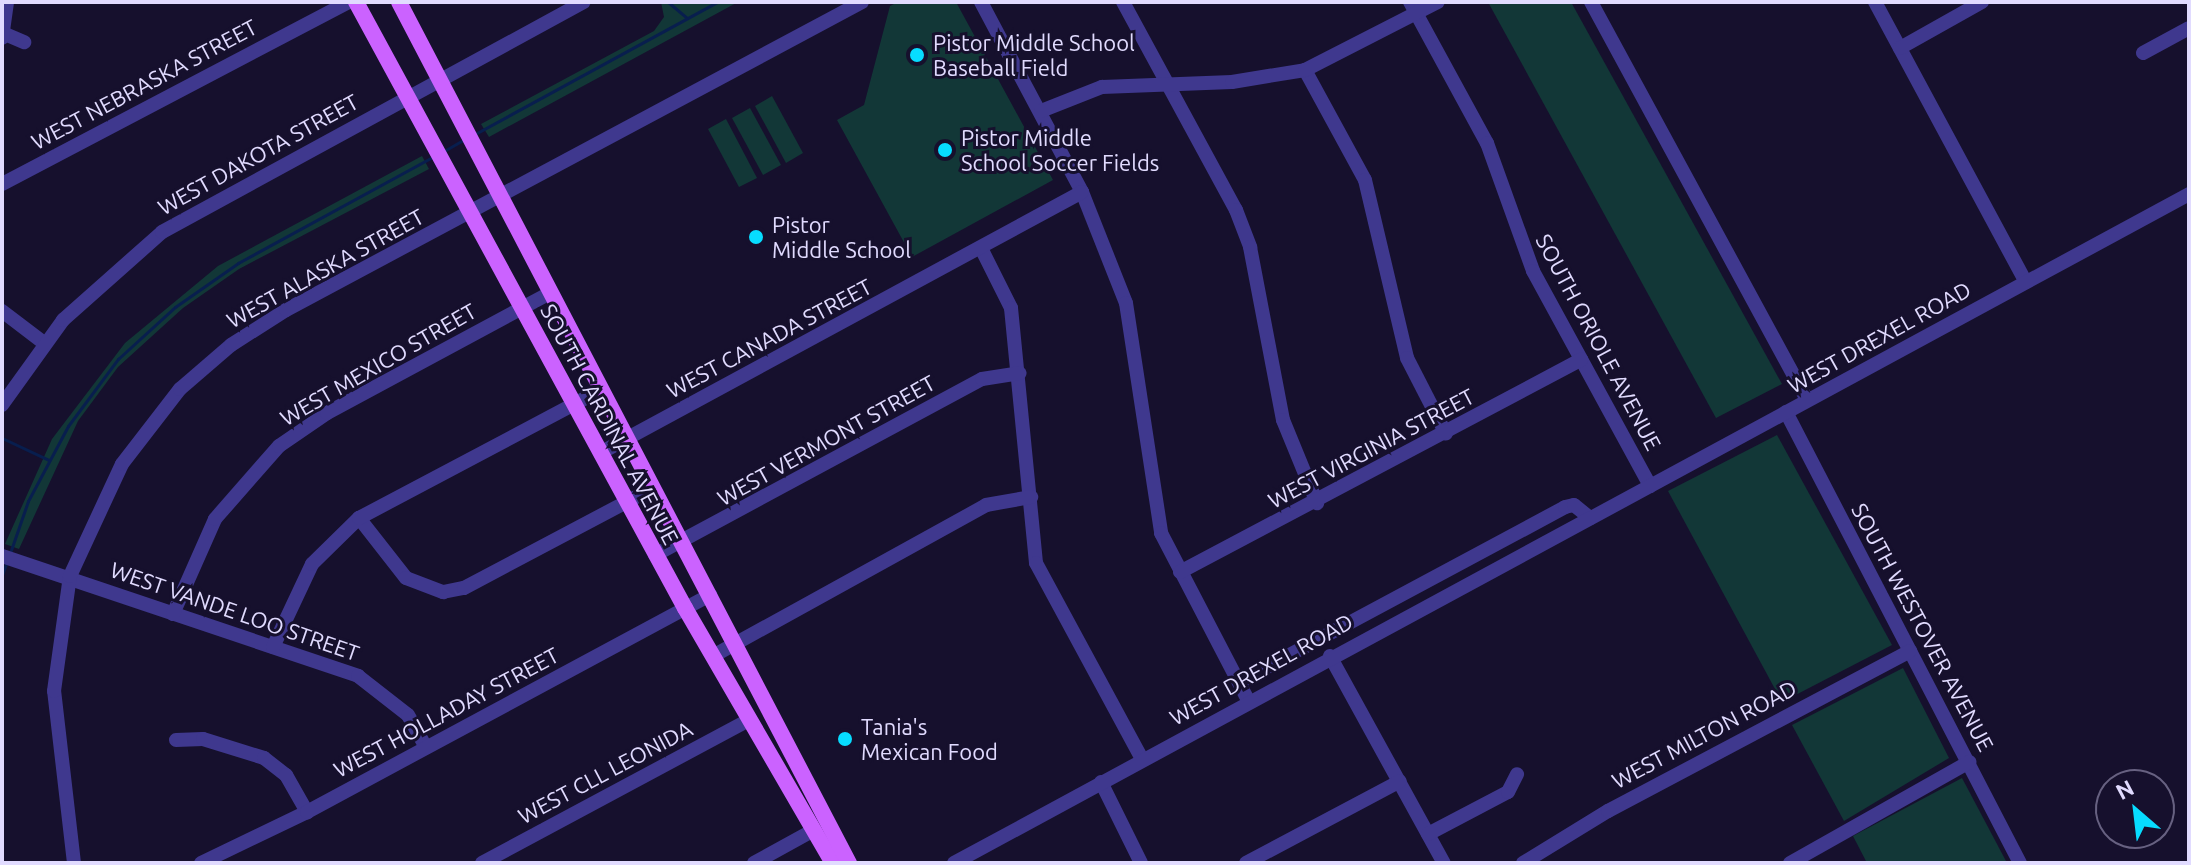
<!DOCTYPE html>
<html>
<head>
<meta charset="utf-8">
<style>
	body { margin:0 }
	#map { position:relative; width:2191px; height:865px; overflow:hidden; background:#16102d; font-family:Ubuntu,sans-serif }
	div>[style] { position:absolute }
	.green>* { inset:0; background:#123737 }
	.stream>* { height:3px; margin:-1.5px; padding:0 1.5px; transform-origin:1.5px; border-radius:1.5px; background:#081e4e }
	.minor>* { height:14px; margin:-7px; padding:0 7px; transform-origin:7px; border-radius:7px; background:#3f388e }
	.major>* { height:16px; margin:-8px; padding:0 8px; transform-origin:8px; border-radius:8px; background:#cb62ff }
	.dots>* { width:22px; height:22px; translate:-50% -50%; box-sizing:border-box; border:4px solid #16102d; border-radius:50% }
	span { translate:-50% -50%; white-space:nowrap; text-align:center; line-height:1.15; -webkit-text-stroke:6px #16102d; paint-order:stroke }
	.poi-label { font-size:22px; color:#e1dbff }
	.left { translate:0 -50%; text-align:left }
	.street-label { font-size:22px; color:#e1dbff }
	.frame { position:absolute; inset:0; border:4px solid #e1dbff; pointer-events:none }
	.north { position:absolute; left:2095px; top:769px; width:80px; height:80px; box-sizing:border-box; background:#16102d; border:2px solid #676181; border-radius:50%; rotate:332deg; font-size:22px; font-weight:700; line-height:32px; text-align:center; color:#e1dbff }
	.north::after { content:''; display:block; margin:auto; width:28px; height:36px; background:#07dcff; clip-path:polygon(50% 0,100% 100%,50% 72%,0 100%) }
</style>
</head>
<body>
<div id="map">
	<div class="green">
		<i style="clip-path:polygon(661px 2px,738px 2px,489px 137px,481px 124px,654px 31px,664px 17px)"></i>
		<i style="clip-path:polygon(898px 2px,956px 2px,1053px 180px,912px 257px,837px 120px,864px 105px,890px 6px)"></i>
		<i style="clip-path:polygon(1488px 2px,1571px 2px,1782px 384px,1716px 418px)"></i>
		<i style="clip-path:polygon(772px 96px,803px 153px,786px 163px,755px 106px)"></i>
		<i style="clip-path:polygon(750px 108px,781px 165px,763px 175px,732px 118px)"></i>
		<i style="clip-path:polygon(726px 119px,757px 178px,739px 187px,708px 129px)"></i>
		<i style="clip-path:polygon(422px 156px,429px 169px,239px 269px,183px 308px,118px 367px,78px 421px,19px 549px,5px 544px,52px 439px,125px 343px,218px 266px)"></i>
		<i style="clip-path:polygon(1777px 435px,1892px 645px,1782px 702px,1668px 491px)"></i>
		<i style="clip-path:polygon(1903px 668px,1949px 758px,1844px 821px,1792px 725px)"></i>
		<i style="clip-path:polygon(1962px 778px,2007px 863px,1867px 863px,1853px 836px)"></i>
	</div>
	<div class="stream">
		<i style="left:668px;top:2px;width:25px;rotate:40deg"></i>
		<i style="left:475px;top:134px;width:276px;rotate:-28.6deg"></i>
		<i style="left:444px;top:151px;width:24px;rotate:-30deg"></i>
		<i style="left:2px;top:438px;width:52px;rotate:25.1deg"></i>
		<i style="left:10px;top:553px;width:55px;rotate:-70.9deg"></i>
		<i style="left:28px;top:501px;width:85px;rotate:-61.9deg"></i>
		<i style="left:68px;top:426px;width:84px;rotate:-53.3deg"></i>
		<i style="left:118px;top:359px;width:77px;rotate:-42.4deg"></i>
		<i style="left:175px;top:307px;width:77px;rotate:-34.9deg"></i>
		<i style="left:238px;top:263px;width:223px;rotate:-28.6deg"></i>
		<i style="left:2px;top:575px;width:12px;rotate:-70deg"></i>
	</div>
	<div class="minor">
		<i style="left:981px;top:2px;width:215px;rotate:62deg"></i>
		<i style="left:1082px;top:192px;width:119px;rotate:68.4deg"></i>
		<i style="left:1126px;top:303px;width:233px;rotate:81.3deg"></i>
		<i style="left:1161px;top:533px;width:188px;rotate:62.5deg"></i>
		<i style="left:1123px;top:2px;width:237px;rotate:61.5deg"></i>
		<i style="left:1236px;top:210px;width:40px;rotate:69deg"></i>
		<i style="left:1250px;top:247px;width:176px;rotate:79.2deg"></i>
		<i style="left:1283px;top:420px;width:90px;rotate:67.7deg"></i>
		<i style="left:1410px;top:2px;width:161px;rotate:61.4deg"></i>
		<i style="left:1487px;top:143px;width:136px;rotate:70.2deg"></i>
		<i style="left:1533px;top:271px;width:245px;rotate:61.4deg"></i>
		<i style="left:1591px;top:2px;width:453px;rotate:61.5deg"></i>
		<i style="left:1875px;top:2px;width:318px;rotate:61.7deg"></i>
		<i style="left:5px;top:34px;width:21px;rotate:23deg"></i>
		<i style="left:2px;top:38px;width:36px;rotate:-82deg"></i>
		<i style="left:1900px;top:48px;width:94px;rotate:-29.3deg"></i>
		<i style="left:2143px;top:53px;width:52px;rotate:-28.5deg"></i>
		<i style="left:1305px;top:70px;width:125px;rotate:61.4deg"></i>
		<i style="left:1365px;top:180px;width:183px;rotate:76.7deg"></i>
		<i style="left:1407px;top:358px;width:85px;rotate:62.8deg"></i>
		<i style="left:1041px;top:111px;width:66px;rotate:-21.5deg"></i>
		<i style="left:1102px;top:87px;width:130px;rotate:-2.2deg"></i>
		<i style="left:1232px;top:82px;width:74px;rotate:-9.3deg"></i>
		<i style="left:1305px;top:70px;width:149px;rotate:-27.1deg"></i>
		<i style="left:2px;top:184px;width:392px;rotate:-27.7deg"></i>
		<i style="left:981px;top:248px;width:67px;rotate:63.4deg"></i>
		<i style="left:1011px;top:308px;width:256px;rotate:84.4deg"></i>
		<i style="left:1036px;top:563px;width:223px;rotate:61.6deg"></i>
		<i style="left:2px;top:311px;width:53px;rotate:37.3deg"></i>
		<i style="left:2px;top:405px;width:105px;rotate:-54.3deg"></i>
		<i style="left:63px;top:320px;width:132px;rotate:-41.6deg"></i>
		<i style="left:162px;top:232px;width:480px;rotate:-28.6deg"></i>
		<i style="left:1786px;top:412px;width:508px;rotate:62.58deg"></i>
		<i style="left:602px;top:452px;width:546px;rotate:-28.44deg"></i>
		<i style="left:359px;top:518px;width:76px;rotate:51.9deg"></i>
		<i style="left:406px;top:578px;width:40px;rotate:21deg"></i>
		<i style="left:443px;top:592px;width:21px;rotate:-11deg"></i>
		<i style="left:464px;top:588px;width:214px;rotate:-27.9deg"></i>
		<i style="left:655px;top:555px;width:371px;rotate:-28.3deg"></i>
		<i style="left:982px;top:379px;width:38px;rotate:-9deg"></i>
		<i style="left:2px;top:556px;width:376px;rotate:18.6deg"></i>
		<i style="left:358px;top:676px;width:63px;rotate:38deg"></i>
		<i style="left:408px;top:715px;width:37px;rotate:61deg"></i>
		<i style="left:1180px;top:572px;width:454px;rotate:-27.9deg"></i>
		<i style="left:173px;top:614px;width:104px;rotate:-66.1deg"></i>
		<i style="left:215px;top:519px;width:97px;rotate:-48.8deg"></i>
		<i style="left:279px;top:446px;width:58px;rotate:-34.5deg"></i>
		<i style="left:327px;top:413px;width:253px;rotate:-28.3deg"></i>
		<i style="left:273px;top:647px;width:92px;rotate:-64.8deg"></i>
		<i style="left:312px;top:564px;width:66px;rotate:-44.4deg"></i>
		<i style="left:359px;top:518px;width:274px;rotate:-27.9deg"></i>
		<i style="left:713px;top:656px;width:312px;rotate:-28.9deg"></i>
		<i style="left:986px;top:505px;width:46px;rotate:-10.1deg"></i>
		<i style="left:1330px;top:656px;width:236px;rotate:61.2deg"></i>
		<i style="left:1239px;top:682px;width:370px;rotate:-28.2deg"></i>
		<i style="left:1565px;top:507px;width:9px;rotate:-13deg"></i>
		<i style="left:1574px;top:505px;width:21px;rotate:39deg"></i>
		<i style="left:176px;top:740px;width:27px;rotate:-2deg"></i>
		<i style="left:203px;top:739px;width:64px;rotate:17.3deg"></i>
		<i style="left:264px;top:758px;width:28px;rotate:38deg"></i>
		<i style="left:286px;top:775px;width:43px;rotate:60.4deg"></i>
		<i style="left:1101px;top:782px;width:90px;rotate:63.7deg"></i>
		<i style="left:1428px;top:834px;width:90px;rotate:-27.7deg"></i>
		<i style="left:1508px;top:792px;width:20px;rotate:-63deg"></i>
		<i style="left:74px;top:863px;width:173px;rotate:-96.6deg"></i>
		<i style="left:54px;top:691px;width:116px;rotate:-82.1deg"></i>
		<i style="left:70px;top:576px;width:123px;rotate:-65.1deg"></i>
		<i style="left:122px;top:464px;width:95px;rotate:-52.3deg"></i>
		<i style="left:180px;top:389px;width:67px;rotate:-40.8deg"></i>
		<i style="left:231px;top:345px;width:65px;rotate:-32.5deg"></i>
		<i style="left:286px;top:310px;width:653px;rotate:-28.13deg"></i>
		<i style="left:201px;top:863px;width:118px;rotate:-25.7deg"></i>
		<i style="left:307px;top:812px;width:458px;rotate:-28.3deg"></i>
		<i style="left:482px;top:863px;width:303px;rotate:-28.2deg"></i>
		<i style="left:754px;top:863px;width:68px;rotate:-28.8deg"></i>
		<i style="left:954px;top:863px;width:1405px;rotate:-28.44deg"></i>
		<i style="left:1246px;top:863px;width:174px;rotate:-28deg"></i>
		<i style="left:1523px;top:863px;width:100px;rotate:-31.5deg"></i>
		<i style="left:1608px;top:811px;width:342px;rotate:-27.9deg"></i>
		<i style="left:1790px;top:863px;width:206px;rotate:-29.4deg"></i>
	</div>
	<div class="major">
		<i style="left:356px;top:2px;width:690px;rotate:61.5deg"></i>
		<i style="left:685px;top:608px;width:295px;rotate:59.9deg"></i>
		<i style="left:399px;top:2px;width:972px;rotate:62.41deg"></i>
	</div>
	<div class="dots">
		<i style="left:917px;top:55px;background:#07dcff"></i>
		<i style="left:945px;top:150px;background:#07dcff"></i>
		<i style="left:756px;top:237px;background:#07dcff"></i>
		<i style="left:845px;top:739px;background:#07dcff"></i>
	</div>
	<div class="poi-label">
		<span class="left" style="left:933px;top:55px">Pistor Middle School<br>Baseball Field</span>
		<span class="left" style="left:961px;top:150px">Pistor Middle<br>School Soccer Fields</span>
		<span class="left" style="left:772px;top:237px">Pistor<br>Middle School</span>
		<span class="left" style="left:861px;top:739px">Tania's<br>Mexican Food</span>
	</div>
	<div class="street-label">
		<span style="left:144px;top:84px;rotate:-28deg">WEST NEBRASKA STREET</span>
		<span style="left:258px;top:154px;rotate:-29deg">WEST DAKOTA STREET</span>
		<span style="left:325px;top:268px;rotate:-29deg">WEST ALASKA STREET</span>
		<span style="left:1879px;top:337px;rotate:-29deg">WEST DREXEL ROAD</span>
		<span style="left:769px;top:338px;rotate:-28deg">WEST CANADA STREET</span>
		<span style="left:1599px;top:342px;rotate:62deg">SOUTH ORIOLE AVENUE</span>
		<span style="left:378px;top:364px;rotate:-30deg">WEST MEXICO STREET</span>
		<span style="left:610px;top:424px;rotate:62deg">SOUTH CARDINAL AVENUE</span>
		<span style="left:826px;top:440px;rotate:-29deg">WEST VERMONT STREET</span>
		<span style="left:1371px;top:448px;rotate:-28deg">WEST VIRGINIA STREET</span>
		<span style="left:235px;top:611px;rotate:19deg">WEST VANDE LOO STREET</span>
		<span style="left:1923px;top:627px;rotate:62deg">SOUTH WESTOVER AVENUE</span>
		<span style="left:1261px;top:669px;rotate:-29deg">WEST DREXEL ROAD</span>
		<span style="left:446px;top:712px;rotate:-28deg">WEST HOLLADAY STREET</span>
		<span style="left:1704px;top:734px;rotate:-28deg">WEST MILTON ROAD</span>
		<span style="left:605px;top:772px;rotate:-28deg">WEST CLL LEONIDA</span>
	</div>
	<div class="frame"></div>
	<div class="north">N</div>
</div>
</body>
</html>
